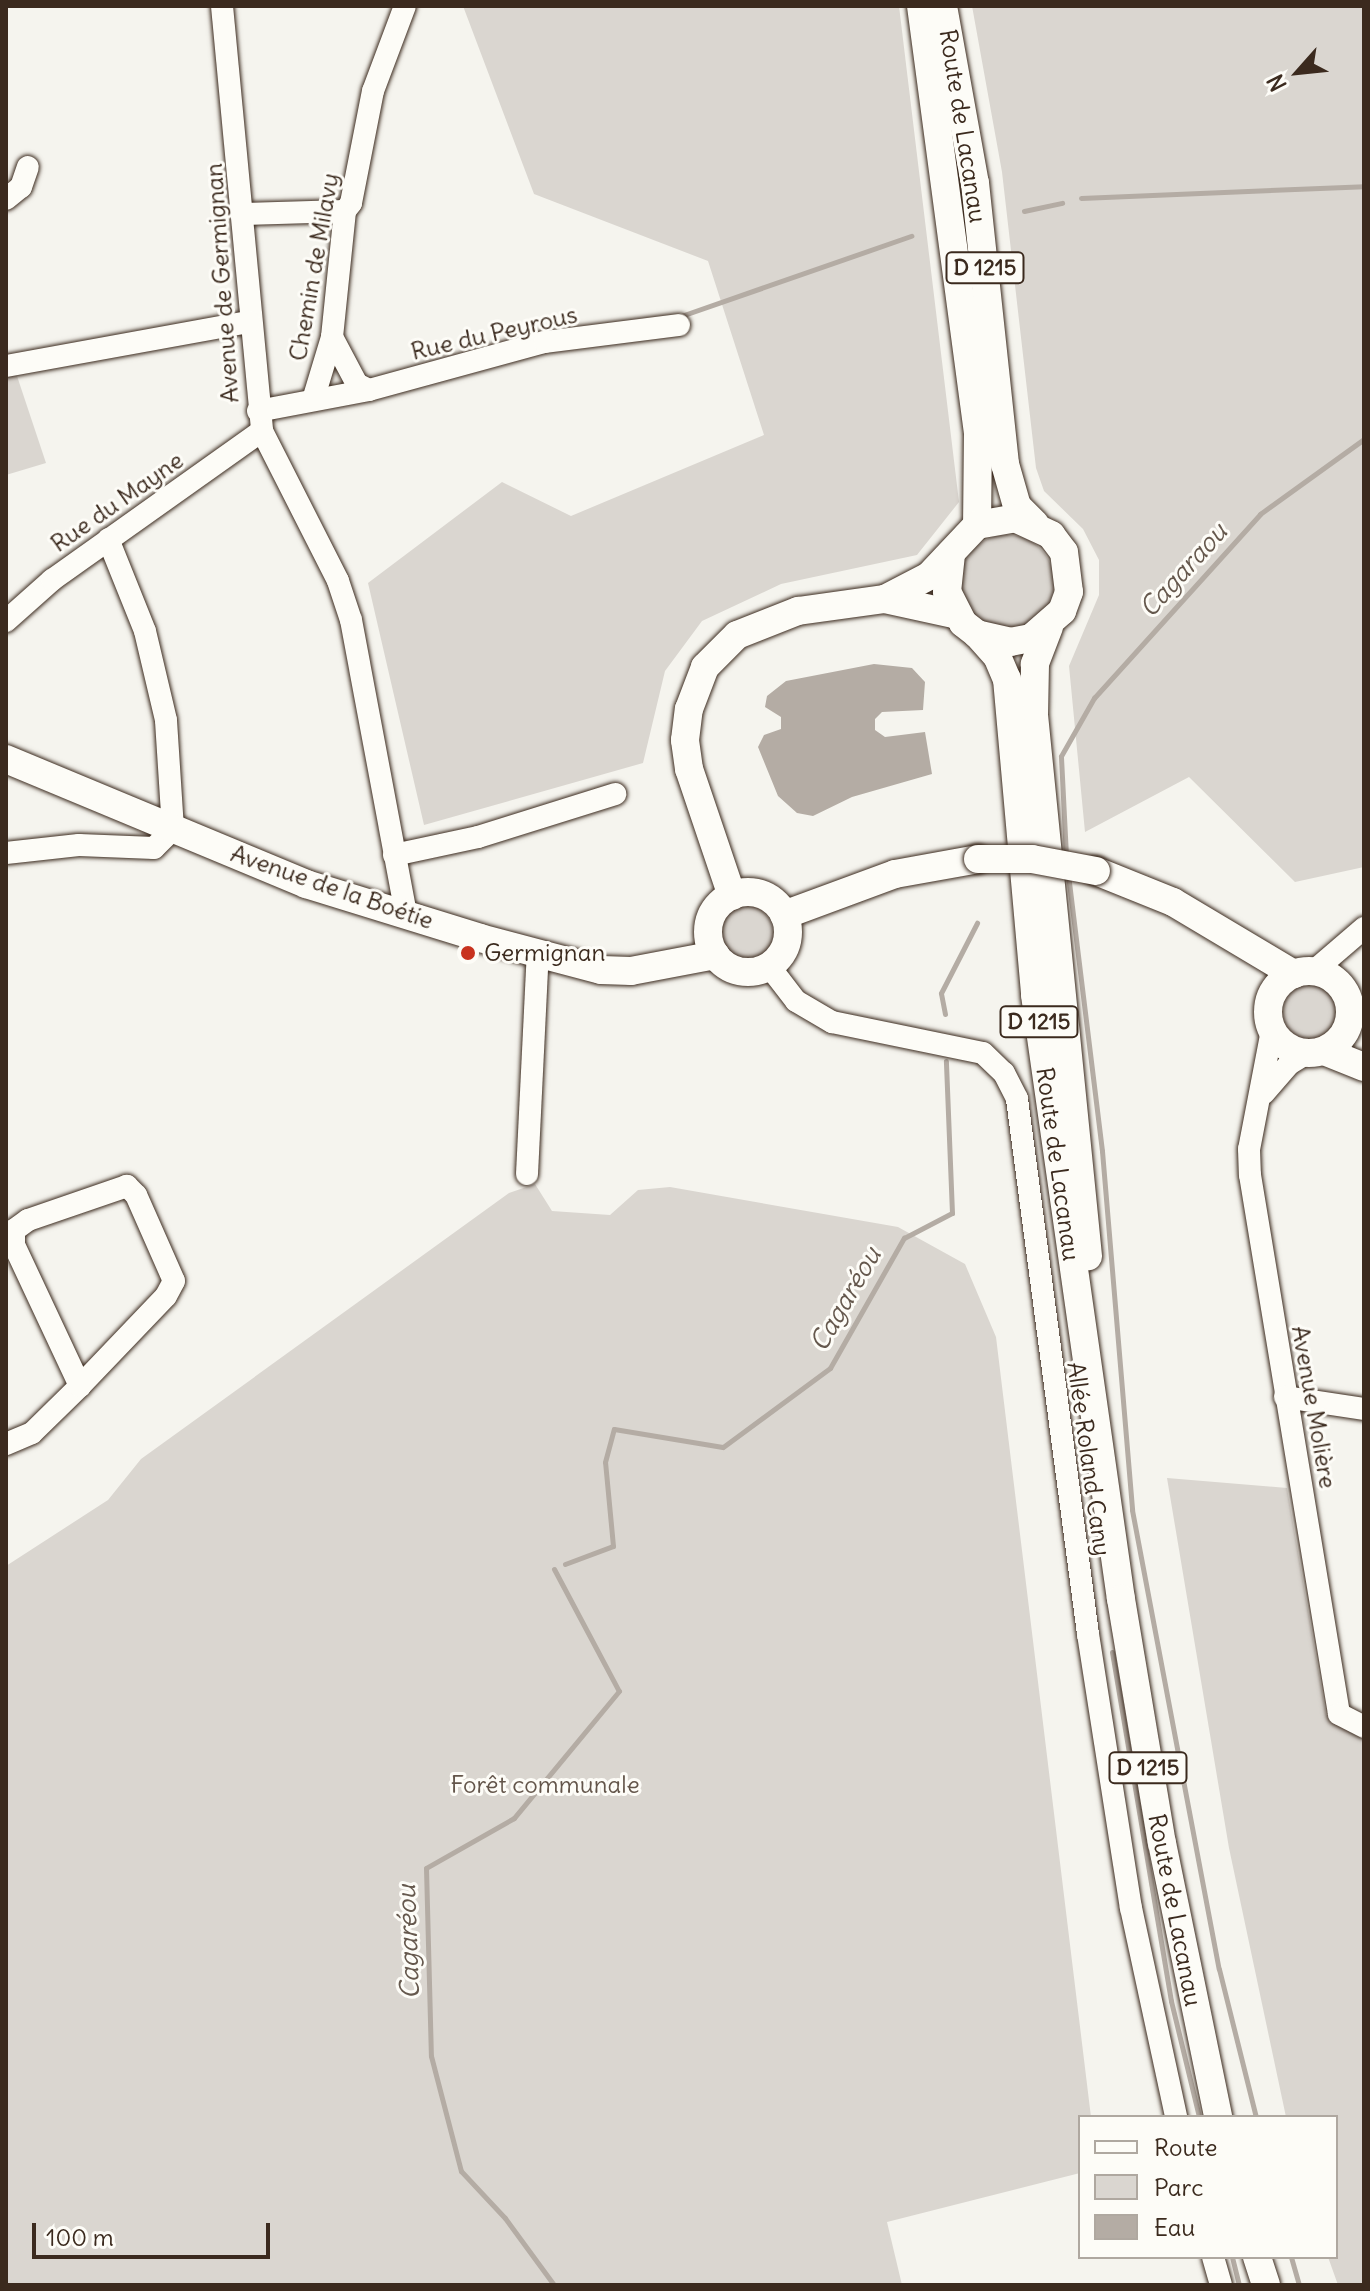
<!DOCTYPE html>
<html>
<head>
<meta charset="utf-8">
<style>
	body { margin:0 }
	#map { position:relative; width:1370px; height:2291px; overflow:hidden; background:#f5f4ee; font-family:Delius,sans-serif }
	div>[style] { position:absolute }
	.green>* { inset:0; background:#dad6d0 }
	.round { border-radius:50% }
	.water>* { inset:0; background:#b4aca4 }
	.stream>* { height:5px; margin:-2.5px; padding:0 2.5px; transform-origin:2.5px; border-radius:2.5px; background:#b4aca4 }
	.roads { filter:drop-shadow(0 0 2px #3b2a1e) drop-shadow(0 0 2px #3b2a1e) }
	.minor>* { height:22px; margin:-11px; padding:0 11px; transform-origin:11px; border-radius:11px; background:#fdfcf7 }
	.major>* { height:28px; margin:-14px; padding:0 14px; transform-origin:14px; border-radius:14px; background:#fdfcf7 }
	.major>.ring { margin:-14px; padding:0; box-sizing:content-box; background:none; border:28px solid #fdfcf7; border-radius:50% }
	.bridges { filter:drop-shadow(0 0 2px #3b2a1e) drop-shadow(0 0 2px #3b2a1e) }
	.major-bridge>* { height:28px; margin:-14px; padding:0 14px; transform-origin:14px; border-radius:14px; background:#fdfcf7 }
	.dots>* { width:22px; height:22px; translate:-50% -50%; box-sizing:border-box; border:4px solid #fdfcf7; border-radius:50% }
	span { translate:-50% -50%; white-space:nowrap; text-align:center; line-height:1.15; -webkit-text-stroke:6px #fdfcf7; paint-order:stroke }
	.shield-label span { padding:2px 6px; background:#fdfcf7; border:2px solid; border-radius:6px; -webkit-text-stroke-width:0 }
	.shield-label { font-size:22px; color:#3b2a1e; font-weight:700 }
	.street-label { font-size:24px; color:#3b2a1e }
	.poi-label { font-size:24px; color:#3b2a1e }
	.left { translate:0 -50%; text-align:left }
	.park-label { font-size:24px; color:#63554a }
	.water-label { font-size:26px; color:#65584d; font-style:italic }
	.frame { position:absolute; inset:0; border:8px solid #3b2a1e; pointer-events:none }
	.legend { position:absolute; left:1078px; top:2115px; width:260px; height:144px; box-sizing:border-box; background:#fdfcf7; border:2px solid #afa8a0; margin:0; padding:10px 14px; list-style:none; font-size:24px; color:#3b2a1e }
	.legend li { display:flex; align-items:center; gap:16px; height:40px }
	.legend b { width:40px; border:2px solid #afa8a0 }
	.north { position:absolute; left:1258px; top:32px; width:80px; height:80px; -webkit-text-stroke:6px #fdfcf7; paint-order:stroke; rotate:243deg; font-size:22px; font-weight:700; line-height:32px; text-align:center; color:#3b2a1e }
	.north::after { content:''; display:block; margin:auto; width:28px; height:36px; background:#3b2a1e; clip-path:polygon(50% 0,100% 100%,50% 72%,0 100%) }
	.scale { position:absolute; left:32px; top:2223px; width:238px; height:36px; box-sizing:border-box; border:4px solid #3b2a1e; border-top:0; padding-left:10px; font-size:24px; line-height:28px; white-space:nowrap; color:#3b2a1e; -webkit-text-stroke:6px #fdfcf7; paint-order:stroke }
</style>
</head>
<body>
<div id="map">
	<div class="green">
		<i style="clip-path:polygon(463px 6px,899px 6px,959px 502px,917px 555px,781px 584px,702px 621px,665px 671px,643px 763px,424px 825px,368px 583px,502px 482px,571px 516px,764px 435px,708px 261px,534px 194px)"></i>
		<i style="clip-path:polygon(972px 6px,1364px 6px,1364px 867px,1295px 882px,1189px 777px,1085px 832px,1069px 666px,1099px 595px,1099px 560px,1083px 529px,1044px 491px,1036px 468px,1002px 172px)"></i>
		<i style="clip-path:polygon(15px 370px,46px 463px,6px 475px,6px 371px)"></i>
		<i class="round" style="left:960px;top:535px;width:94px;height:94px"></i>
		<i class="round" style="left:719px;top:906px;width:54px;height:54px"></i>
		<i class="round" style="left:1283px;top:985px;width:54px;height:54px"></i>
		<i style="clip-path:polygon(535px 1184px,552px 1211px,610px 1215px,638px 1190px,670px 1187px,898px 1227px,965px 1264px,996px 1337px,1091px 2117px,1080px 2117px,1080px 2173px,887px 2222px,902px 2285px,6px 2285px,6px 1566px,108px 1500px,141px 1459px,509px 1193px)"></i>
		<i style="clip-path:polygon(1167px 1478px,1287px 1488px,1326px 1715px,1364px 1740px,1364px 2285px,1338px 2285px,1328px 2257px,1336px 2257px,1336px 2117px,1286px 2117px,1229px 1848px)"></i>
	</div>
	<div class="water">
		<i style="clip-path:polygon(874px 664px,912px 668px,925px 682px,923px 710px,882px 712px,875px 719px,875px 730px,885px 737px,925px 732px,932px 774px,852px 797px,813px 816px,797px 813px,778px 796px,758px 747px,764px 735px,781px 729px,781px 717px,765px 707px,767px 696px,786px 681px)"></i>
	</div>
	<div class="stream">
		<i style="left:1081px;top:198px;width:283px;rotate:-2.4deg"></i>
		<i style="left:1024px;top:211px;width:39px;rotate:-12deg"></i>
		<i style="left:681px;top:316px;width:244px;rotate:-19.2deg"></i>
		<i style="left:1066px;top:856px;width:100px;rotate:-92.9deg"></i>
		<i style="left:1061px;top:756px;width:67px;rotate:-60.4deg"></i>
		<i style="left:1094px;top:698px;width:248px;rotate:-47.9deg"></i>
		<i style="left:1260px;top:514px;width:128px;rotate:-35.8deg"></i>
		<i style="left:1068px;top:874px;width:279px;rotate:83deg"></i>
		<i style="left:1102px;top:1151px;width:360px;rotate:85.2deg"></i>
		<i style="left:1132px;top:1510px;width:467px;rotate:79.3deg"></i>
		<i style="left:1219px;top:1969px;width:153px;rotate:76deg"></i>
		<i style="left:945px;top:1014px;width:21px;rotate:-101deg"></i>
		<i style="left:941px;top:993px;width:79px;rotate:-62.8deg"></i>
		<i style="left:565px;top:1564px;width:51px;rotate:-20.6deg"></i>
		<i style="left:613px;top:1546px;width:84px;rotate:-95.4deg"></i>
		<i style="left:605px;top:1462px;width:34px;rotate:-75deg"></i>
		<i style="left:614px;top:1429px;width:110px;rotate:9.4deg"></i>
		<i style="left:723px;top:1447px;width:133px;rotate:-36.4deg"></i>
		<i style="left:830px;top:1368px;width:150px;rotate:-60.4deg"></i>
		<i style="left:904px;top:1238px;width:54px;rotate:-27.5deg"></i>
		<i style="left:952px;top:1213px;width:152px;rotate:-92.3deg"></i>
		<i style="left:554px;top:1569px;width:138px;rotate:62deg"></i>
		<i style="left:619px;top:1691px;width:165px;rotate:129.6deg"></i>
		<i style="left:514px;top:1818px;width:101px;rotate:150.4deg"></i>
		<i style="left:426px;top:1868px;width:188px;rotate:88.5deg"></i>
		<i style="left:431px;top:2056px;width:119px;rotate:75.4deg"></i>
		<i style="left:461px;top:2171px;width:64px;rotate:46.9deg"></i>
		<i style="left:505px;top:2218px;width:83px;rotate:53.8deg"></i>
		<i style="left:1112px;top:1652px;width:354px;rotate:80.4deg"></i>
		<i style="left:1171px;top:2001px;width:119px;rotate:76.4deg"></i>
		<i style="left:1232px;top:2257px;width:29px;rotate:76deg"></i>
		<i style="left:1291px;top:2257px;width:29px;rotate:74deg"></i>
	</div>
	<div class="roads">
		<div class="minor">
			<i style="left:222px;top:6px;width:427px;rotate:84.6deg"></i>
			<i style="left:262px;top:431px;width:168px;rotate:63.1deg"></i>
			<i style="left:338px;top:581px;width:41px;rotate:71.6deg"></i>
			<i style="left:351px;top:620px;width:300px;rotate:79.4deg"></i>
			<i style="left:6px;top:199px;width:19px;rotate:-39deg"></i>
			<i style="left:21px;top:187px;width:21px;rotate:-71deg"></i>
			<i style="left:244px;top:214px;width:101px;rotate:-1.7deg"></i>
			<i style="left:332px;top:337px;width:53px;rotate:62deg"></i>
			<i style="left:357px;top:384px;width:13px;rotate:27deg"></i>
			<i style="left:6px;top:366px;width:247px;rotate:-10.3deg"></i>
			<i style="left:313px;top:400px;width:66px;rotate:-73.2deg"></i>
			<i style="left:332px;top:337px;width:127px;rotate:-84.1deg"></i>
			<i style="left:345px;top:211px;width:10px;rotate:-53deg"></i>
			<i style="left:351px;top:203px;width:114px;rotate:-78.9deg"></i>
			<i style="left:373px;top:91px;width:91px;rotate:-69.4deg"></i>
			<i style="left:258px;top:411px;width:113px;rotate:-10.7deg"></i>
			<i style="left:369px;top:390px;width:182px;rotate:-15.3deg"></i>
			<i style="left:545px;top:342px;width:135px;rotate:-7.2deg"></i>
			<i style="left:6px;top:621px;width:62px;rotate:-41.7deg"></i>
			<i style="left:52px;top:580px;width:257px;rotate:-35.4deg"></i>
			<i style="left:6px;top:853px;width:73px;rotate:-6.3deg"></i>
			<i style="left:79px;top:845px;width:75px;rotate:2.3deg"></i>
			<i style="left:154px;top:848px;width:27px;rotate:-45deg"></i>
			<i style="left:173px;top:829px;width:109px;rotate:-93.7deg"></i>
			<i style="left:166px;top:720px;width:91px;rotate:-103.3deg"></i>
			<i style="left:145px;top:631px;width:99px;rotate:-111.9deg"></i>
			<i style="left:394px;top:855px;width:86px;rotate:-12.1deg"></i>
			<i style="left:478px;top:837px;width:144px;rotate:-17.4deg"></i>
			<i style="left:769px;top:966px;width:44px;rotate:52.4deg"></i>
			<i style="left:796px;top:1001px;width:42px;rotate:30.3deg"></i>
			<i style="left:832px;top:1022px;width:154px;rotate:11.6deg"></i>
			<i style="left:983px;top:1053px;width:29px;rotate:44deg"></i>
			<i style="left:1004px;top:1073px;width:29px;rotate:63deg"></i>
			<i style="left:1017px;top:1099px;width:540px;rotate:82.44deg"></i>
			<i style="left:1088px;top:1634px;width:277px;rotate:81.1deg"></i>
			<i style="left:1131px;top:1908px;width:214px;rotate:77.8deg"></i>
			<i style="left:1314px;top:971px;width:66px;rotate:-40.7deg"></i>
			<i style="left:1272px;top:1030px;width:121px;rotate:100.9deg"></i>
			<i style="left:1249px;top:1149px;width:26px;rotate:88deg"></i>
			<i style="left:1250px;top:1175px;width:546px;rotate:80.62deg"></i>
			<i style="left:1339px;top:1714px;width:28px;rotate:27deg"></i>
			<i style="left:1264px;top:1093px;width:38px;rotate:-49deg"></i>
			<i style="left:1289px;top:1064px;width:21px;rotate:-31deg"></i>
			<i style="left:527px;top:1174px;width:222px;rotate:-87.2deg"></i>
			<i style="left:1285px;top:1397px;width:80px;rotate:8.6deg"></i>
			<i style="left:6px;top:1444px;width:28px;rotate:-23deg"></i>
			<i style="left:32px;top:1433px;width:67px;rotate:-44.4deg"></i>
			<i style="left:80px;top:1386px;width:124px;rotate:-46.3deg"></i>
			<i style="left:166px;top:1296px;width:17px;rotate:-62deg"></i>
			<i style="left:174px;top:1281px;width:94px;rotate:-113.8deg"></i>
			<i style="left:136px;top:1195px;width:13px;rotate:-135deg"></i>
			<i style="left:127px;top:1186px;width:105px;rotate:161deg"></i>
			<i style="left:28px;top:1220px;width:17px;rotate:144deg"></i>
			<i style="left:14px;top:1230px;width:15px;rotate:90deg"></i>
			<i style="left:14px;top:1245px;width:156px;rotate:64.9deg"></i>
			<i style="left:1213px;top:2257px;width:29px;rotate:74deg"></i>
		</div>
		<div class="major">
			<i style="left:921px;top:6px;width:431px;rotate:82.4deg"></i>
			<i style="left:978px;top:433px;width:92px;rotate:90.6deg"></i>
			<i style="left:943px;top:6px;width:180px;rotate:79.8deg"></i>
			<i style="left:975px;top:183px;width:283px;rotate:83.9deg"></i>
			<i style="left:1005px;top:464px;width:44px;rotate:74.1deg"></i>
			<i style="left:1017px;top:506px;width:25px;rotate:45deg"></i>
			<i style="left:885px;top:599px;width:50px;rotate:-27.6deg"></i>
			<i style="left:929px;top:576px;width:70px;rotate:-46.7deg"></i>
			<i style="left:977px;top:525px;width:39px;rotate:-10deg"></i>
			<i style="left:1015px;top:518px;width:40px;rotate:25deg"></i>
			<i style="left:1051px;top:535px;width:21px;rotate:53deg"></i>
			<i style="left:1064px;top:552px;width:40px;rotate:82.9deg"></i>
			<i style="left:1069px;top:592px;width:20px;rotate:110deg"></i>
			<i style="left:1062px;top:611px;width:41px;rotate:138.9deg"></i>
			<i style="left:1031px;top:638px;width:20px;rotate:169deg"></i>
			<i style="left:1011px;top:642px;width:35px;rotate:-167deg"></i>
			<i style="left:977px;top:634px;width:18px;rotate:-142deg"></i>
			<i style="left:963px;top:623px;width:35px;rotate:-117deg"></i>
			<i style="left:947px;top:592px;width:38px;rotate:-84deg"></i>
			<i style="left:1049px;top:627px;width:40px;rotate:111deg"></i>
			<i style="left:1035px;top:664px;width:51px;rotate:91.1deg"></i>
			<i style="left:1034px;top:715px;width:544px;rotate:84.3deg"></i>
			<i style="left:977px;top:634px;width:30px;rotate:48deg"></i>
			<i style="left:997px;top:656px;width:25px;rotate:67deg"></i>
			<i style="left:1007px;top:679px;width:317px;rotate:84.9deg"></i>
			<i style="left:1035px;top:995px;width:610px;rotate:81.9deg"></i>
			<i style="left:1121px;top:1599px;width:247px;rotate:80.5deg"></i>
			<i style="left:1162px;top:1843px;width:280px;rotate:78.4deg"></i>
			<i style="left:6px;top:759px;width:325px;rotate:22.6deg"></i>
			<i style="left:306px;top:884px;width:182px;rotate:17.2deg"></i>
			<i style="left:480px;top:938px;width:125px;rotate:14.8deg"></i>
			<i style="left:601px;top:970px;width:30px;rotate:2deg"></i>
			<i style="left:631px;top:971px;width:86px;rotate:-10.8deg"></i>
			<i style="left:1096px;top:871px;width:83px;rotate:21.9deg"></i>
			<i style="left:1173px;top:902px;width:141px;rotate:30.8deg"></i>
			<i class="ring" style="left:708px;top:892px;width:52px;height:52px"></i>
			<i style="left:732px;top:896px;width:134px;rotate:-108.7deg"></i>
			<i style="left:689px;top:769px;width:29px;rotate:-98deg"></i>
			<i style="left:685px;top:740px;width:31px;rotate:-83deg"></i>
			<i style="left:689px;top:709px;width:45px;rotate:-69.1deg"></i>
			<i style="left:705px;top:667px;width:45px;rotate:-45deg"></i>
			<i style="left:737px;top:635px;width:66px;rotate:-21.5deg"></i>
			<i style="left:798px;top:611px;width:88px;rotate:-7.9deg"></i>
			<i style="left:885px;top:599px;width:75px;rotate:12.4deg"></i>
			<i style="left:784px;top:915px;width:118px;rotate:-20.3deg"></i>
			<i style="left:895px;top:874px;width:84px;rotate:-10.2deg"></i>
			<i class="ring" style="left:1268px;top:971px;width:54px;height:54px"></i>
			<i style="left:1324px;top:1051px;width:43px;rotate:21.8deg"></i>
			<i style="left:1257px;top:2257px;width:29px;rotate:72deg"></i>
		</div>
	</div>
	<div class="bridges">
		<div class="major-bridge">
			<i style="left:978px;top:859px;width:54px"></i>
			<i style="left:1032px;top:859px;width:65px;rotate:10.6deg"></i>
		</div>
	</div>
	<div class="dots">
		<i style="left:468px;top:953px;background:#c8321e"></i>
	</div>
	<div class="shield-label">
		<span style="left:985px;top:268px">D 1215</span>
		<span style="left:1039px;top:1022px">D 1215</span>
		<span style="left:1148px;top:1768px">D 1215</span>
	</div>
	<div class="street-label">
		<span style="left:963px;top:126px;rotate:81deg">Route de Lacanau</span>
		<span style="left:314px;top:267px;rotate:-80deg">Chemin de Milavy</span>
		<span style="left:222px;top:283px;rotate:-94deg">Avenue de Germignan</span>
		<span style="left:494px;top:333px;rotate:-13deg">Rue du Peyrous</span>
		<span style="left:117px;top:502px;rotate:-35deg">Rue du Mayne</span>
		<span style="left:332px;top:887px;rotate:19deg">Avenue de la Boétie</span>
		<span style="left:1058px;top:1164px;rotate:82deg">Route de Lacanau</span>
		<span style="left:1314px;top:1407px;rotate:80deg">Avenue Molière</span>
		<span style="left:1089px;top:1459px;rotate:82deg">Allée Roland Cany</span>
		<span style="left:1175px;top:1910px;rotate:79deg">Route de Lacanau</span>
	</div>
	<div class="poi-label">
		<span class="left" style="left:484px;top:953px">Germignan</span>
	</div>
	<div class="park-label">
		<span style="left:545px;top:1785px">Forêt communale</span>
	</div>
	<div class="water-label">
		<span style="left:1183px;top:570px;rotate:-48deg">Cagaraou</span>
		<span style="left:845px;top:1299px;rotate:-60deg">Cagaréou</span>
		<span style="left:408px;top:1942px;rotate:-92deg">Cagaréou</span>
	</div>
	<div class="frame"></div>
	<ul class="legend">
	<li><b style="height:10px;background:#fdfcf7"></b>Route</li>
	<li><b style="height:22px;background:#dad6d0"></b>Parc</li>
	<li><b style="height:22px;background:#b4aca4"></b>Eau</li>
	</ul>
	<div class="north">N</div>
	<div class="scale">100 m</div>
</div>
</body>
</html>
